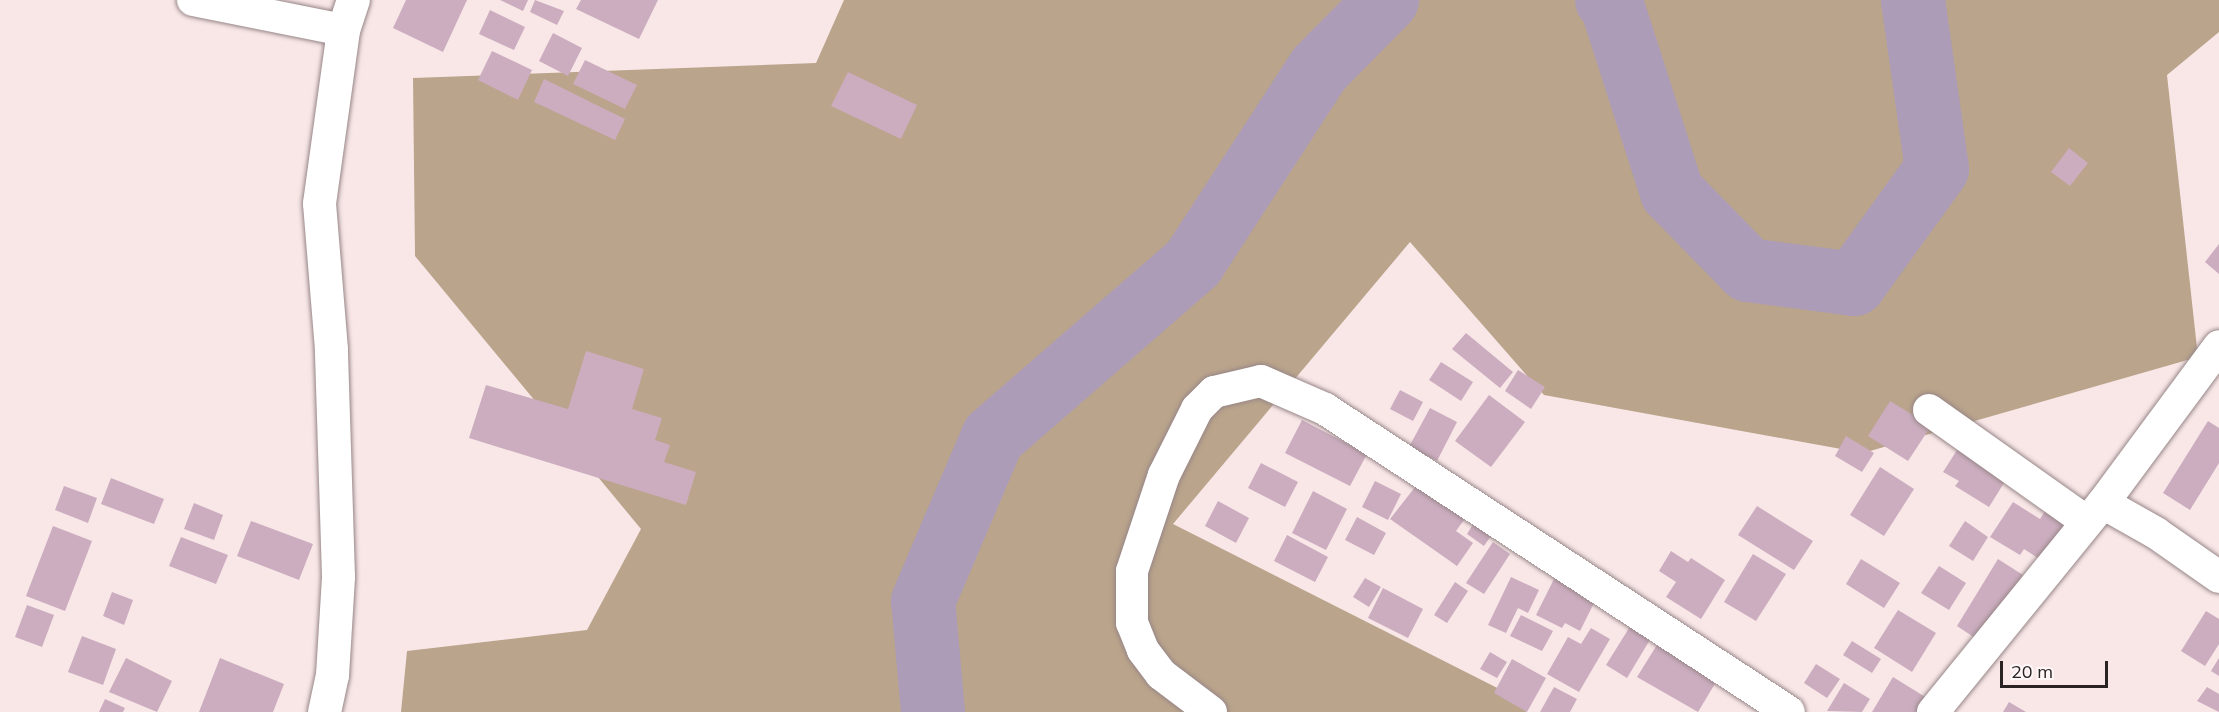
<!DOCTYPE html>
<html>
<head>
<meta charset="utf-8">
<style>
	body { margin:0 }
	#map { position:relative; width:2219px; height:712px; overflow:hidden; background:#f9e7e8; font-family:Mulish,sans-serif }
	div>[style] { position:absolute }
	.forest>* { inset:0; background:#baa48b }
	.river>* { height:64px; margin:-32px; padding:0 32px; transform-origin:32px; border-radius:32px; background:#ac9cb8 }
	.building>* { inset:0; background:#cbadbf }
	.roads { filter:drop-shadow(0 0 2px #978687) drop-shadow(0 0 2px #978687) }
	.street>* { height:32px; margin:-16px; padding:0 16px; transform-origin:16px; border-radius:16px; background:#fff }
	.secondary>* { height:33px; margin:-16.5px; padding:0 16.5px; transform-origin:16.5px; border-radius:16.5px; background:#fff }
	span { translate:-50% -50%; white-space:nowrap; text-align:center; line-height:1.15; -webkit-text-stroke:6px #fff7f8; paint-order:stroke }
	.scale { position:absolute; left:2000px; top:661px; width:108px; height:27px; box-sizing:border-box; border:3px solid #292323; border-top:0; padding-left:8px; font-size:18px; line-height:21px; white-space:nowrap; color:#292323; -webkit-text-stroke:4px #fff7f8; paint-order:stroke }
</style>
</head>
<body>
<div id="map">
	<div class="forest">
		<i style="clip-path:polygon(844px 0,2219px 0,2219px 32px,2167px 75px,2198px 357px,1863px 453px,1544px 395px,1410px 242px,1173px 524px,1527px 703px,1526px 712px,401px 712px,407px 651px,587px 630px,641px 529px,415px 256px,413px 78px,816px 63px)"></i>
	</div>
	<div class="river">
		<i style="left:1607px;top:0;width:4px;rotate:27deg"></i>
		<i style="left:1611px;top:2px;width:200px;rotate:72.2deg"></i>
		<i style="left:1672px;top:192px;width:109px;rotate:45.7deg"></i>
		<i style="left:1748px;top:270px;width:107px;rotate:7.5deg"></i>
		<i style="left:1854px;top:284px;width:142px;rotate:-54.2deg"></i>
		<i style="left:1937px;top:169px;width:171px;rotate:-98.1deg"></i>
		<i style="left:933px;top:712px;width:111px;rotate:-95.1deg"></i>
		<i style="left:923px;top:601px;width:178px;rotate:-66.9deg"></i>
		<i style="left:993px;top:437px;width:265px;rotate:-41deg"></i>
		<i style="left:1193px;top:263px;width:231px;rotate:-57deg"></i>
		<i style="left:1319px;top:69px;width:97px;rotate:-45.4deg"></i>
	</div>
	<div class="building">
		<i style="clip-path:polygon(406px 0,467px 0,443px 52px,393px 28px)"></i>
		<i style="clip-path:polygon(500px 0,528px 0,523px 11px)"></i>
		<i style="clip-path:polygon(535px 0,564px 11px,557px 25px,530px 12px)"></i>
		<i style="clip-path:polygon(581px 0,658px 0,639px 39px,576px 9px)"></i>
		<i style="clip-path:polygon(490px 10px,525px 27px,514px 50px,479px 34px)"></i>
		<i style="clip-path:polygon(553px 33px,582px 48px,568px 76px,539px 61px)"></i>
		<i style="clip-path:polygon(492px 51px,532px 70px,518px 100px,478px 80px)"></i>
		<i style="clip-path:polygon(585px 60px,637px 85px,625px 109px,573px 84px)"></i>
		<i style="clip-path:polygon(848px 72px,917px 105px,901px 139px,831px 106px)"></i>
		<i style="clip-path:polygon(544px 79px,625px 119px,615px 140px,534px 102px)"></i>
		<i style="clip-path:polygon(2069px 148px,2088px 163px,2070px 186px,2051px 172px)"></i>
		<i style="clip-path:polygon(2219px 244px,2219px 274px,2205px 262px)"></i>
		<i style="clip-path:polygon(1466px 333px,1513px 372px,1500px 388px,1452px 349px)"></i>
		<i style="clip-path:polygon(586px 351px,644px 369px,632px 409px,662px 418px,655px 440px,670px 445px,664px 462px,696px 472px,686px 505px,469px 438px,486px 385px,568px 409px)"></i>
		<i style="clip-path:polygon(1441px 362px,1473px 382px,1461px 401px,1429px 380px)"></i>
		<i style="clip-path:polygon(1518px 370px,1545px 387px,1531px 409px,1505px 391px)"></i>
		<i style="clip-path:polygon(1400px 390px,1423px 402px,1413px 421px,1390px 409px)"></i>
		<i style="clip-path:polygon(1489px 395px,1525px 422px,1491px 467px,1455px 441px)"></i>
		<i style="clip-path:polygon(1890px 401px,1931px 426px,1908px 461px,1868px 436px)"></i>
		<i style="clip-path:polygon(1430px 408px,1457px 422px,1437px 461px,1409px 447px)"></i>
		<i style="clip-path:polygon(1302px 420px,1367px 454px,1350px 486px,1285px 453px)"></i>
		<i style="clip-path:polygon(2208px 421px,2219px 428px,2219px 463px,2190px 510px,2163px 493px)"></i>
		<i style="clip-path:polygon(1846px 436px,1874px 453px,1862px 472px,1835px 456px)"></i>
		<i style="clip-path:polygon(1957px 450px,2009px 475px,1989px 507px,1955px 486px,1959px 481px,1943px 472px)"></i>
		<i style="clip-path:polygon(1261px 463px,1298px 482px,1285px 507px,1248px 488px)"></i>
		<i style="clip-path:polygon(1880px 467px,1914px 489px,1884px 536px,1850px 515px)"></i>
		<i style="clip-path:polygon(111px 478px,164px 499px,154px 524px,101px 504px)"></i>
		<i style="clip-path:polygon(1375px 481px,1401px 494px,1388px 520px,1362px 507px)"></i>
		<i style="clip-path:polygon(1419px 482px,1467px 516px,1456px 531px,1473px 543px,1457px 566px,1390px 519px)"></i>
		<i style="clip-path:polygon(64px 486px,97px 498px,88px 523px,55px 510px)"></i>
		<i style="clip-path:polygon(1313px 491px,1347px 509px,1326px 550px,1292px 533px)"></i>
		<i style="clip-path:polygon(1218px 501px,1249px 518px,1236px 543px,1205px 526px)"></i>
		<i style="clip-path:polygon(2013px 502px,2040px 519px,2047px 508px,2072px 523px,2047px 564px,2024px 549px,2020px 555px,1990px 537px)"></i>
		<i style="clip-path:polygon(194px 503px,223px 515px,214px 540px,184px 529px)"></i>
		<i style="clip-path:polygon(1757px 506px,1813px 541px,1794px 570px,1738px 535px)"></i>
		<i style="clip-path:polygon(1357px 517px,1386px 533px,1374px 555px,1345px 540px)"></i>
		<i style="clip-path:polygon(251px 521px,313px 544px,299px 580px,237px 556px)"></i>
		<i style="clip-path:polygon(1475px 521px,1493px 533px,1484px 546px,1467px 534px)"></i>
		<i style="clip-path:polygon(1965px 521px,1988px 537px,1973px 561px,1949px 546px)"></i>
		<i style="clip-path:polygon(53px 526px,92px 541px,65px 611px,26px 596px)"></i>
		<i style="clip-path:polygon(1287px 535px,1328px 557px,1315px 582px,1274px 561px)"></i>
		<i style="clip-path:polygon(181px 537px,228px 555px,216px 584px,169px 566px)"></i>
		<i style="clip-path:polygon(1493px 542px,1510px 554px,1484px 594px,1466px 583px)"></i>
		<i style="clip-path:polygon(1671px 551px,1688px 562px,1691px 558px,1725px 580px,1701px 619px,1666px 597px,1676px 582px,1659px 571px)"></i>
		<i style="clip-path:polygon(1753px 554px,1786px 574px,1756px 621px,1724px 602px)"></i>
		<i style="clip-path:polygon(1861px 559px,1900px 583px,1884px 608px,1846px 584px)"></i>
		<i style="clip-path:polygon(1998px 559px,2023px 575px,1981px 642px,1957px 626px)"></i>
		<i style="clip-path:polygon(1939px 566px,1966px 583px,1949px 610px,1921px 593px)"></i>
		<i style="clip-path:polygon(1511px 577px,1539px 590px,1528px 613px,1518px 608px,1506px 633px,1488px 625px)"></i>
		<i style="clip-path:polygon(1555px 577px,1581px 589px,1579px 595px,1594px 603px,1580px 631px,1565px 623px,1562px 628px,1536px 615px)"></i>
		<i style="clip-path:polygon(1365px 578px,1381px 587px,1369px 607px,1353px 597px)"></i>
		<i style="clip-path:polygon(1455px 582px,1468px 591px,1447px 623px,1434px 615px)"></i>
		<i style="clip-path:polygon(1383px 588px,1423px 609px,1408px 638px,1368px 618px)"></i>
		<i style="clip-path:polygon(112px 592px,133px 600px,124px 625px,103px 616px)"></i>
		<i style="clip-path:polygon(27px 605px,54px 615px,42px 647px,15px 637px)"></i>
		<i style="clip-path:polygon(1898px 610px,1936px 633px,1912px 672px,1874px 648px)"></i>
		<i style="clip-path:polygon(2206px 611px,2219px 619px,2219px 644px,2205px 666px,2181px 651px)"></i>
		<i style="clip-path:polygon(1521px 615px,1553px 631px,1542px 651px,1510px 636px)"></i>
		<i style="clip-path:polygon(1631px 625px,1651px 638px,1627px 678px,1606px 665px)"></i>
		<i style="clip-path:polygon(1591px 628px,1610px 639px,1579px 692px,1547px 674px,1568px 637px,1581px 644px)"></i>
		<i style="clip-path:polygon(82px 636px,116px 649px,103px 685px,68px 672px)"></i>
		<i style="clip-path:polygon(1660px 640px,1719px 677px,1698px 712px,1637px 677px)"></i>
		<i style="clip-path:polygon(1852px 641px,1881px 659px,1872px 673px,1843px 655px)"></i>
		<i style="clip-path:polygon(1490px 652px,1507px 662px,1497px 678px,1480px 669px)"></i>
		<i style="clip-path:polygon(126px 658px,172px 681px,157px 712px,109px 692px)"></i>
		<i style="clip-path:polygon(220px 658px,284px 684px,273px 712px,199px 712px)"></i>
		<i style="clip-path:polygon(2219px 658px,2219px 676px,2211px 671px)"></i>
		<i style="clip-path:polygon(1512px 659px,1546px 678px,1527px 712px,1494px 693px)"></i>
		<i style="clip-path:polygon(1816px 664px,1840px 679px,1827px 698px,1804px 683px)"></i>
		<i style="clip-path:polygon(1893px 677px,1927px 698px,1918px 712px,1872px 712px)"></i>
		<i style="clip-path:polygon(1844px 683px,1870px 699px,1862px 712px,1827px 711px)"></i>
		<i style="clip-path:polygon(1554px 687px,1577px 699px,1570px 712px,1540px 712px)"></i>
		<i style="clip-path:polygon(2207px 687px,2219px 694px,2219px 712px,2197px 701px)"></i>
		<i style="clip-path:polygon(105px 699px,125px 708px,123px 712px,99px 712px)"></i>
		<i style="clip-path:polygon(2009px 702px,2026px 712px,2003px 712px)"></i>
	</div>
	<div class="roads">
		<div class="street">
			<i style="left:193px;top:0;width:153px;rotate:11.3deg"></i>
			<i style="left:1929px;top:410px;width:192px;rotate:35.3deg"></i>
			<i style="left:2103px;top:503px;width:195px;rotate:-53.5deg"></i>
			<i style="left:1211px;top:712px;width:63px;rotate:-142.8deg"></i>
			<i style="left:1161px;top:674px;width:30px;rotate:-127deg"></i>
			<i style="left:1143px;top:650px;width:29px;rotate:-112deg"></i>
			<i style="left:1132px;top:623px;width:52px;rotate:-90deg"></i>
			<i style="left:1132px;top:571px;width:101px;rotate:-71.6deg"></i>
			<i style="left:1164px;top:475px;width:74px;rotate:-63.4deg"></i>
			<i style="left:1197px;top:409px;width:24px;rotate:-45deg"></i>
			<i style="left:1214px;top:392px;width:48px;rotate:-13.2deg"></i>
			<i style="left:1261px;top:381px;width:70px;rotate:23.6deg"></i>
			<i style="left:1325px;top:409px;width:554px;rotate:33.15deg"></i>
			<i style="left:1933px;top:712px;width:269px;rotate:-50.9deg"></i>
			<i style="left:2103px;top:503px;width:61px;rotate:29.5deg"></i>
			<i style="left:2156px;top:533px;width:77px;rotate:34.9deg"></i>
		</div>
		<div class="secondary">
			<i style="left:324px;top:712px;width:38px;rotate:-78deg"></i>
			<i style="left:332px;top:675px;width:99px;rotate:-86.5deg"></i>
			<i style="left:338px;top:576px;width:227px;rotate:-91.8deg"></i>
			<i style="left:331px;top:349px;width:146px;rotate:-94.7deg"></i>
			<i style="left:319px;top:203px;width:175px;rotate:-82.1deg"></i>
			<i style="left:343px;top:30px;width:32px;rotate:-72deg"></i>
		</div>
	</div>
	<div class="scale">20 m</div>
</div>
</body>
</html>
